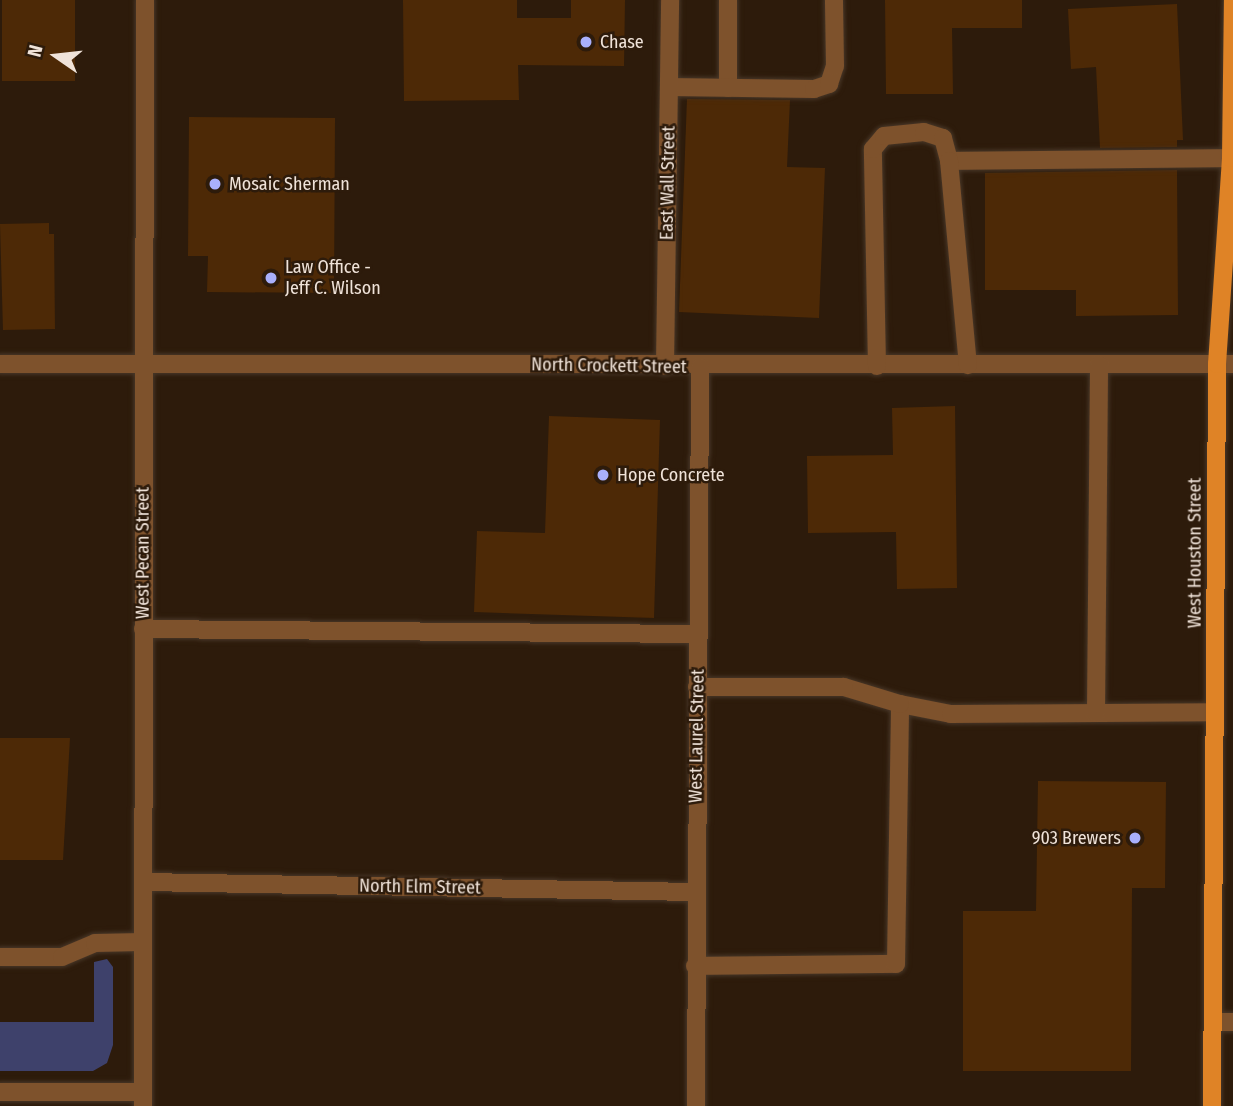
<!DOCTYPE html>
<html>
<head>
<meta charset="utf-8">
<style>
	body { margin:0 }
	#map { position:relative; width:1233px; height:1106px; overflow:hidden; background:#2d1b0b; font-family:"Fira Sans Condensed",sans-serif }
	div>[style] { position:absolute }
	.green>* { inset:0; background:#3e416b }
	.building>* { inset:0; background:#4d2906 }
	.roads { filter:drop-shadow(0 0 2px #483728) drop-shadow(0 0 2px #483728) }
	.minor>* { height:18px; margin:-9px; padding:0 9px; transform-origin:9px; border-radius:9px; background:#7e522c }
	.major>* { height:18px; margin:-9px; padding:0 9px; transform-origin:9px; border-radius:9px; background:#df8326 }
	.dots>* { width:19px; height:19px; translate:-50% -50%; box-sizing:border-box; border:4px solid #2d1b0b; border-radius:50% }
	span { translate:-50% -50%; white-space:nowrap; text-align:center; line-height:1.15; -webkit-text-stroke:5px #2d1b0b; paint-order:stroke }
	.poi-label { font-size:18px; color:#f0e3d9 }
	.left { translate:0 -50%; text-align:left }
	.right { translate:-100% -50%; text-align:right }
	.street-label { font-size:18px; color:#f0e3d9 }
	.north { position:absolute; left:21px; top:21px; width:70px; height:70px; -webkit-text-stroke:5px #2d1b0b; paint-order:stroke; rotate:284deg; font-size:19px; font-weight:700; line-height:28px; text-align:center; color:#f0e3d9 }
	.north::after { content:''; display:block; margin:auto; width:24px; height:32px; background:#f0e3d9; clip-path:polygon(50% 0,100% 100%,50% 72%,0 100%) }
</style>
</head>
<body>
<div id="map">
	<div class="green">
		<i style="clip-path:polygon(107px 959px,113px 967px,113px 1045px,107px 1063px,93px 1071px,0 1071px,0 1022px,94px 1022px,94px 962px)"></i>
	</div>
	<div class="building">
		<i style="clip-path:polygon(2px 0,75px 0,75px 81px,2px 81px)"></i>
		<i style="clip-path:polygon(403px 0,517px 0,517px 18px,571px 18px,571px 0,625px 0,624px 66px,518px 65px,519px 100px,404px 101px)"></i>
		<i style="clip-path:polygon(885px 0,1022px 0,1022px 28px,952px 28px,953px 94px,886px 94px)"></i>
		<i style="clip-path:polygon(1177px 4px,1183px 140px,1177px 140px,1177px 147px,1100px 148px,1096px 67px,1071px 69px,1068px 9px)"></i>
		<i style="clip-path:polygon(687px 99px,790px 100px,787px 167px,825px 168px,819px 318px,679px 312px)"></i>
		<i style="clip-path:polygon(189px 117px,335px 118px,334px 293px,207px 292px,208px 256px,188px 256px)"></i>
		<i style="clip-path:polygon(1177px 170px,1178px 315px,1076px 316px,1076px 290px,985px 290px,985px 173px)"></i>
		<i style="clip-path:polygon(49px 223px,49px 234px,54px 234px,55px 329px,3px 330px,0 224px)"></i>
		<i style="clip-path:polygon(955px 406px,957px 588px,897px 589px,896px 532px,808px 533px,807px 456px,893px 455px,892px 408px)"></i>
		<i style="clip-path:polygon(549px 416px,660px 420px,654px 618px,474px 612px,477px 531px,545px 533px)"></i>
		<i style="clip-path:polygon(0 738px,70px 738px,63px 860px,0 860px)"></i>
		<i style="clip-path:polygon(1038px 781px,1166px 782px,1165px 888px,1132px 888px,1131px 1071px,963px 1071px,963px 911px,1036px 911px)"></i>
	</div>
	<div class="roads">
		<div class="minor">
			<i style="left:728px;top:0;width:88px;rotate:90deg"></i>
			<i style="left:669px;top:87px;width:145px;rotate:0.8deg"></i>
			<i style="left:814px;top:89px;width:16px;rotate:-18deg"></i>
			<i style="left:829px;top:84px;width:19px;rotate:-72deg"></i>
			<i style="left:835px;top:66px;width:66px;rotate:-90.9deg"></i>
			<i style="left:949px;top:161px;width:282px;rotate:-0.6deg"></i>
			<i style="left:0;top:364px;width:1233px"></i>
			<i style="left:665px;top:366px;width:366px;rotate:-89.2deg"></i>
			<i style="left:877px;top:366px;width:217px;rotate:-91.1deg"></i>
			<i style="left:873px;top:149px;width:17px;rotate:-50deg"></i>
			<i style="left:884px;top:136px;width:40px;rotate:-5.7deg"></i>
			<i style="left:924px;top:132px;width:20px;rotate:18deg"></i>
			<i style="left:943px;top:138px;width:24px;rotate:75deg"></i>
			<i style="left:949px;top:161px;width:205px;rotate:84.7deg"></i>
			<i style="left:143px;top:629px;width:555px;rotate:0.52deg"></i>
			<i style="left:900px;top:704px;width:52px;rotate:11.1deg"></i>
			<i style="left:951px;top:714px;width:264px;rotate:-0.4deg"></i>
			<i style="left:1096px;top:713px;width:348px;rotate:-89.5deg"></i>
			<i style="left:144px;top:882px;width:551px;rotate:1.04deg"></i>
			<i style="left:0;top:957px;width:62px"></i>
			<i style="left:62px;top:957px;width:36px;rotate:-23deg"></i>
			<i style="left:95px;top:943px;width:47px;rotate:-1.2deg"></i>
			<i style="left:695px;top:966px;width:201px;rotate:-0.6deg"></i>
			<i style="left:896px;top:964px;width:260px;rotate:-89.1deg"></i>
			<i style="left:900px;top:704px;width:59px;rotate:-163.1deg"></i>
			<i style="left:844px;top:687px;width:147px;rotate:180deg"></i>
			<i style="left:1213px;top:1022px;width:20px"></i>
			<i style="left:0;top:1092px;width:143px"></i>
			<i style="left:143px;top:1106px;width:1106px;rotate:-89.9deg"></i>
			<i style="left:696px;top:1106px;width:739px;rotate:-89.69deg"></i>
		</div>
		<div class="major">
			<i style="left:1212px;top:1106px;width:742px;rotate:-89.61deg"></i>
			<i style="left:1217px;top:364px;width:206px;rotate:-86.1deg"></i>
			<i style="left:1231px;top:158px;width:158px;rotate:-89.3deg"></i>
		</div>
	</div>
	<div class="dots">
		<i style="left:586px;top:42px;background:#a9b0fc"></i>
		<i style="left:215px;top:184px;background:#a9b0fc"></i>
		<i style="left:271px;top:278px;background:#a9b0fc"></i>
		<i style="left:603px;top:475px;background:#a9b0fc"></i>
		<i style="left:1135px;top:838px;background:#a9b0fc"></i>
	</div>
	<div class="poi-label">
		<span class="left" style="left:600px;top:42px">Chase</span>
		<span class="left" style="left:229px;top:184px">Mosaic Sherman</span>
		<span class="left" style="left:285px;top:278px">Law Office -<br>Jeff C. Wilson</span>
		<span class="left" style="left:617px;top:475px">Hope Concrete</span>
		<span class="right" style="left:1121px;top:838px">903 Brewers</span>
	</div>
	<div class="street-label">
		<span style="left:668px;top:183px;rotate:-89deg">East Wall Street</span>
		<span style="left:609px;top:366px;rotate:1deg">North Crockett Street</span>
		<span style="left:143px;top:553px;rotate:-90deg">West Pecan Street</span>
		<span style="left:1195px;top:553px;rotate:-90deg">West Houston Street</span>
		<span style="left:697px;top:736px;rotate:-89deg">West Laurel Street</span>
		<span style="left:420px;top:887px;rotate:1deg">North Elm Street</span>
	</div>
	<div class="north">N</div>
</div>
</body>
</html>
